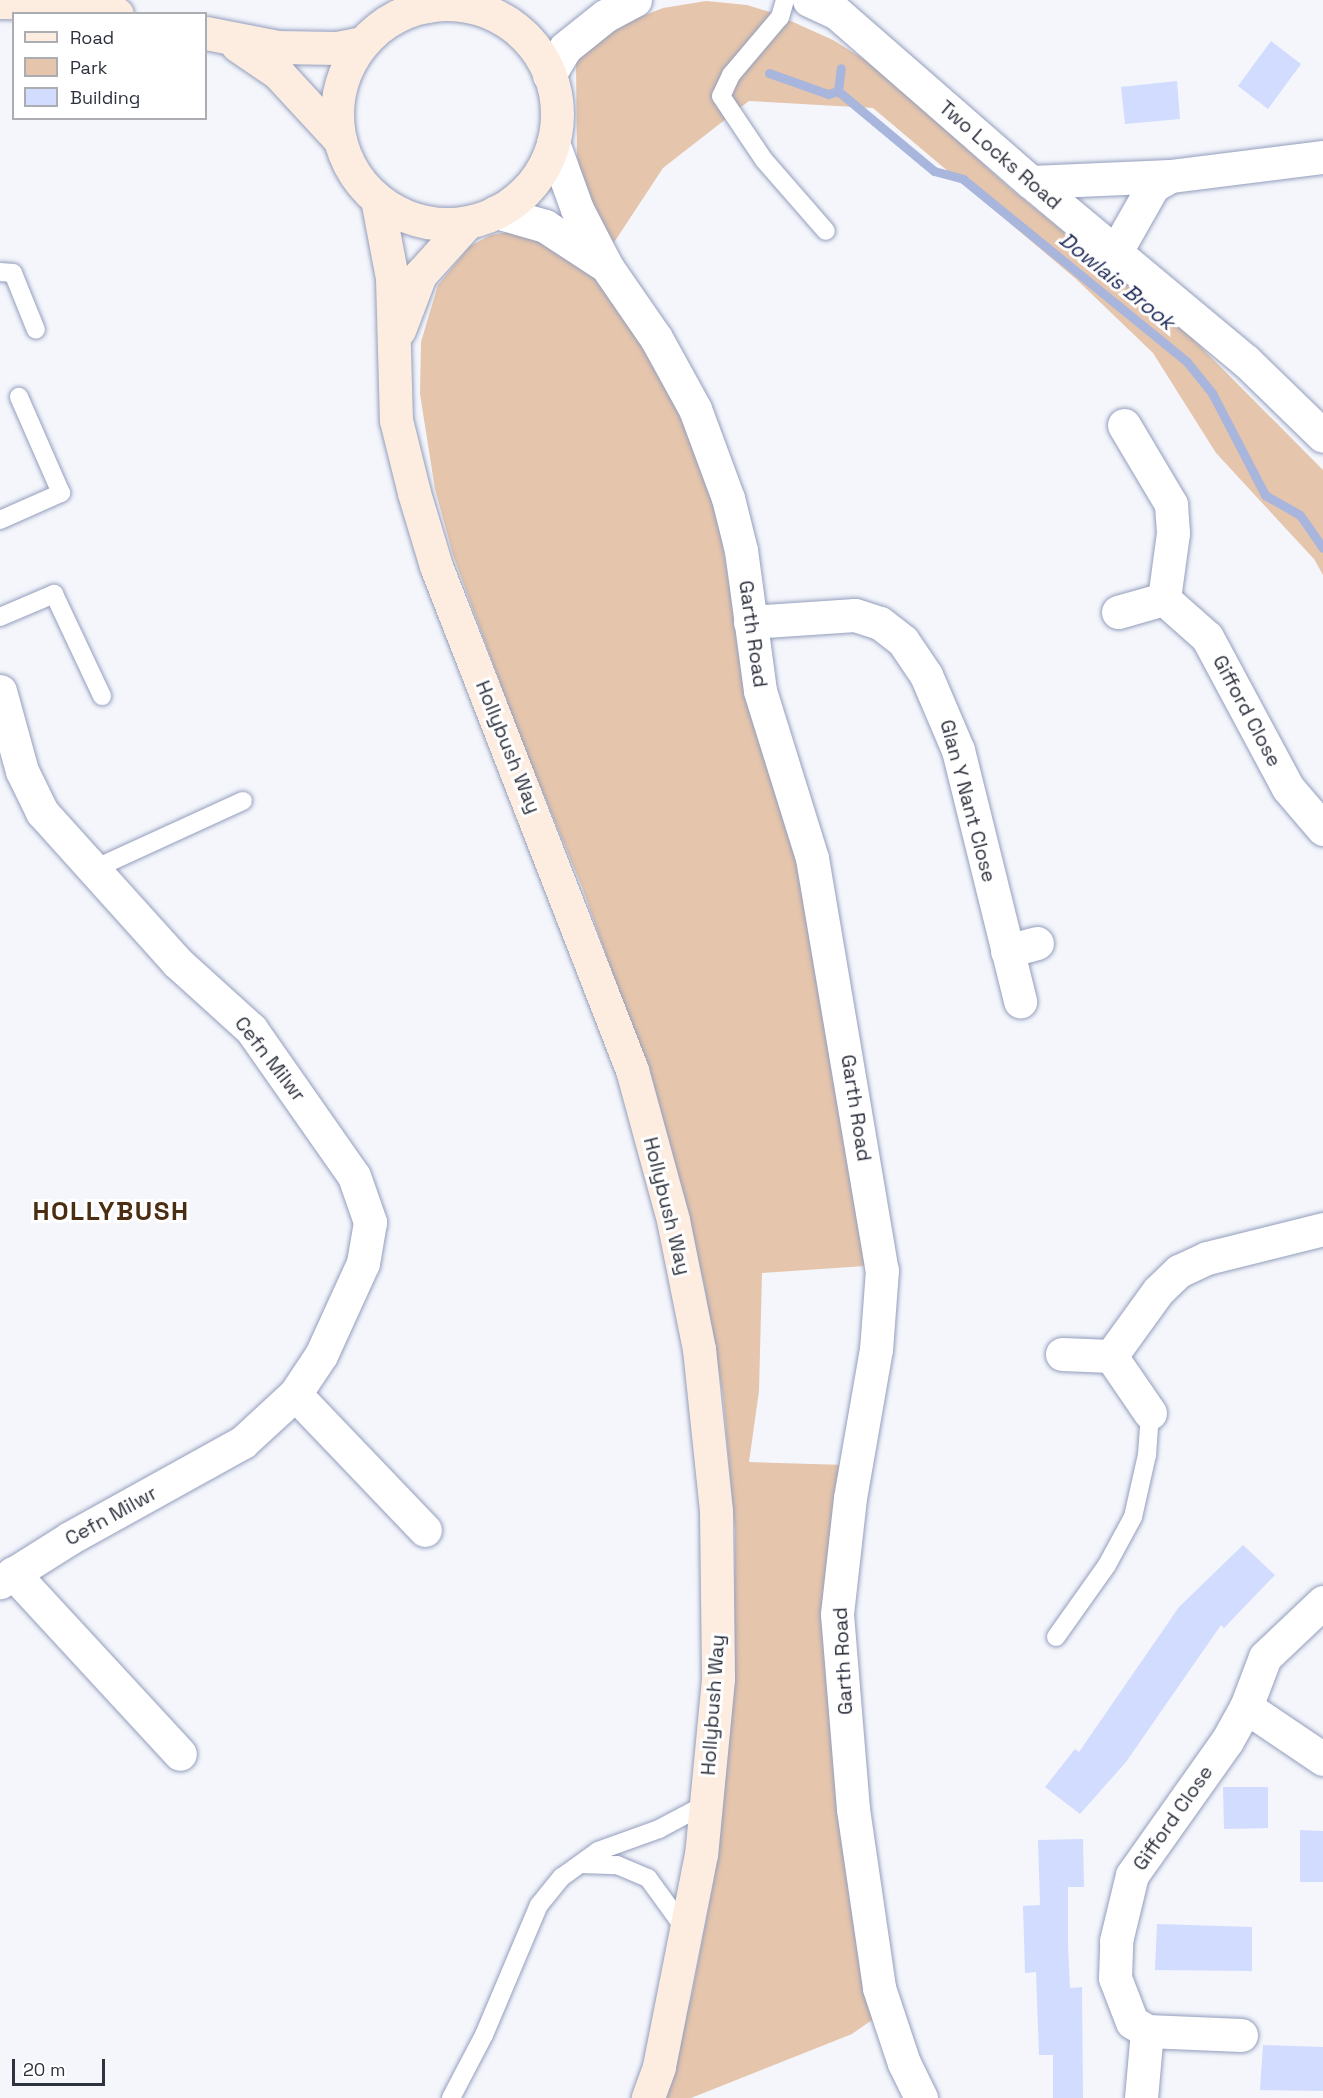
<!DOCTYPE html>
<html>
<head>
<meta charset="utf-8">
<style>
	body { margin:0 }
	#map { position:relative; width:1323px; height:2098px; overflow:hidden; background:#f4f6fc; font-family:"Space Grotesk",sans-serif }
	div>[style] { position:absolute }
	.green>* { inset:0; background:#e5c5ac }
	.stream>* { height:9px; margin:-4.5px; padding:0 4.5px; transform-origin:4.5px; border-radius:4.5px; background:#a8b5dd }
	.building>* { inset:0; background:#d2dcfe }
	.roads { filter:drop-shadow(0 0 2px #949ebc) drop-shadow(0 0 2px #949ebc) }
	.lane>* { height:18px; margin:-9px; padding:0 9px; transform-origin:9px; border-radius:9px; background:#fff }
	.street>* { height:33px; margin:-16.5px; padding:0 16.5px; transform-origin:16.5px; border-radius:16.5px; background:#fff }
	.secondary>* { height:33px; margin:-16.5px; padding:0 16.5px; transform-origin:16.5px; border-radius:16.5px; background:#fdede0 }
	.secondary>.ring { margin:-16.5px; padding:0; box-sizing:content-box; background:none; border:33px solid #fdede0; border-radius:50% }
	span { translate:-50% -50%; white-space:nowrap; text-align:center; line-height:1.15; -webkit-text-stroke:6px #fff; paint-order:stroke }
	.street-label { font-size:20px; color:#2e323e }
	.water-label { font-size:21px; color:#1c2657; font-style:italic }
	.district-label { font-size:26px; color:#4b2d11; font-weight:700; letter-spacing:1.5px }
	.legend { position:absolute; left:12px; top:12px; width:195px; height:108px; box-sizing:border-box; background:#fff; border:2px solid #abadb2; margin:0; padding:8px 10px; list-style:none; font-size:18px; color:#2e323e }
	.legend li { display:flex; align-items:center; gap:12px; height:30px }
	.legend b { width:30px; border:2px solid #abadb2 }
	.scale { position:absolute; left:12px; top:2059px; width:93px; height:27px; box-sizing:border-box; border:3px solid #2e323e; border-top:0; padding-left:8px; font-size:18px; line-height:21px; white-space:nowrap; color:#2e323e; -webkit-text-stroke:4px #fff; paint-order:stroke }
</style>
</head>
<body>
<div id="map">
	<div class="green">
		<i style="clip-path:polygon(706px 1px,747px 5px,773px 13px,833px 40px,875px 66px,1011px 189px,1186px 332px,1323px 470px,1323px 575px,1314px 559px,1216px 453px,1153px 353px,1076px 279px,873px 108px,749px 101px,663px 168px,611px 247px,585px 200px,577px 155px,576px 61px,610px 29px,663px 8px)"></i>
		<i style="clip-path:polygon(512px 231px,527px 235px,603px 275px,686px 410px,720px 529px,730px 589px,810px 918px,879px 1265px,762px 1273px,759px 1391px,749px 1462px,846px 1465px,837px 1570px,896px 2003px,852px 2034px,691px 2098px,663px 2098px,692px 1993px,714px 1879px,729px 1739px,734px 1655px,735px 1531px,723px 1396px,704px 1284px,654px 1090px,582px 887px,520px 737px,453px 555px,435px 489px,420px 394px,421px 342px,438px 285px,470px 246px,491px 235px)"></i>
	</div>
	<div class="stream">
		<i style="left:769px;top:73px;width:63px;rotate:19.6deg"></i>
		<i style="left:828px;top:94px;width:10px;rotate:-17deg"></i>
		<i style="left:838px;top:91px;width:125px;rotate:39.8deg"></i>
		<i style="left:934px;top:171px;width:30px;rotate:15deg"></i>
		<i style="left:963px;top:179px;width:289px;rotate:39.2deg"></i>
		<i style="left:1187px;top:362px;width:40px;rotate:51deg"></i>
		<i style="left:1212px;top:393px;width:115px;rotate:62.5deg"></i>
		<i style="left:1265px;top:495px;width:40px;rotate:29.7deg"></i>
		<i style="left:1300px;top:515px;width:40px;rotate:55.1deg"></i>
		<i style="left:838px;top:91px;width:23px;rotate:-83deg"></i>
	</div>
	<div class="building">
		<i style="clip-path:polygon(1271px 41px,1301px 64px,1268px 109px,1238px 86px)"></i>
		<i style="clip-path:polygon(1177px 81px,1180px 119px,1125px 124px,1121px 87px)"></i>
		<i style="clip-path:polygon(1243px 1545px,1275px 1575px,1224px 1628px,1221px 1625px,1126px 1762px,1080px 1814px,1045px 1787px,1075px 1749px,1079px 1752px,1179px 1607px)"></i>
		<i style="clip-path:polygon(1223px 1787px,1268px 1787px,1268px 1828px,1224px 1829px)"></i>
		<i style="clip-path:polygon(1300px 1830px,1323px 1831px,1323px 1882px,1300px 1882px)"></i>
		<i style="clip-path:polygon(1083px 1839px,1084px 1887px,1068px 1887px,1068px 1945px,1070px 1988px,1082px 1987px,1083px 2098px,1053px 2098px,1053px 2055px,1039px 2055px,1036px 1972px,1025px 1973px,1023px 1906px,1040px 1905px,1038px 1840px)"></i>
		<i style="clip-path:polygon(1157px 1924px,1252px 1927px,1252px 1971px,1155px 1970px)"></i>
		<i style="clip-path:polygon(1263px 2045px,1323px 2047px,1323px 2091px,1260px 2090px)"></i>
	</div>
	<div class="roads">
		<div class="lane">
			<i style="left:785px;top:0;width:18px;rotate:106deg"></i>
			<i style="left:780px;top:17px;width:76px;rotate:130.2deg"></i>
			<i style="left:731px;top:75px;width:23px;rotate:115deg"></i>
			<i style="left:721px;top:96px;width:77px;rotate:56.1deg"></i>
			<i style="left:764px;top:160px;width:94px;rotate:48.9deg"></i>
			<i style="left:0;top:272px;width:13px;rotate:4deg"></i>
			<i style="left:13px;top:273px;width:61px;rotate:68deg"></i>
			<i style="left:0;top:520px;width:67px;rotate:-23.9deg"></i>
			<i style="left:61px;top:493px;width:105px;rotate:-113.6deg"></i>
			<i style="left:0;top:617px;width:59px;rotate:-23.1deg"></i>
			<i style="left:54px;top:594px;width:113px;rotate:64.8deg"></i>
			<i style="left:92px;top:870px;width:166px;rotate:-24.6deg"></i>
			<i style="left:1056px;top:1637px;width:88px;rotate:-54.7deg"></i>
			<i style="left:1107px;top:1565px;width:55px;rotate:-61.6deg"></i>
			<i style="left:1133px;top:1517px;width:64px;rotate:-77.3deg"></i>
			<i style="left:1147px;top:1455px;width:42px;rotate:-85.9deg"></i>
			<i style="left:581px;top:1864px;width:36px;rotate:2deg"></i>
			<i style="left:617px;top:1865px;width:34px;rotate:23deg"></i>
			<i style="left:648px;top:1878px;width:63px;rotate:54deg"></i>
			<i style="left:451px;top:2098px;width:71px;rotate:-62.4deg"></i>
			<i style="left:484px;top:2035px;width:141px;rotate:-67.1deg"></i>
			<i style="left:539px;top:1905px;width:36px;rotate:-51deg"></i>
			<i style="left:562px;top:1877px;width:44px;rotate:-35.8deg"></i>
			<i style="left:598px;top:1851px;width:65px;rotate:-19.8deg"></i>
			<i style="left:659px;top:1829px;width:53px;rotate:-28deg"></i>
		</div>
		<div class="street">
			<i style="left:809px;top:0;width:31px;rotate:25deg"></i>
			<i style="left:837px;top:13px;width:257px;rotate:41.1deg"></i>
			<i style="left:1031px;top:182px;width:280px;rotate:39.8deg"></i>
			<i style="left:1246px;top:361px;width:107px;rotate:44.2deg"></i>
			<i style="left:427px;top:6px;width:8px;rotate:-45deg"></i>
			<i style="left:549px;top:75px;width:31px;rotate:-59deg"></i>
			<i style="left:565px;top:48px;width:51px;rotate:-38.7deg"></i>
			<i style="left:605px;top:16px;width:34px;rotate:-28deg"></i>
			<i style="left:553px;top:143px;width:70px;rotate:70deg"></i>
			<i style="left:577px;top:209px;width:65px;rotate:62.7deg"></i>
			<i style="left:607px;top:267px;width:86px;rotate:55.4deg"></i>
			<i style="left:656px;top:338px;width:81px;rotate:61.2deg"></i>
			<i style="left:695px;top:409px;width:95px;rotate:69.7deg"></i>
			<i style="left:728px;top:498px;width:54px;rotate:76deg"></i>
			<i style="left:741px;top:550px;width:142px;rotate:82.3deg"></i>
			<i style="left:760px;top:691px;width:175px;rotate:72.7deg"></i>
			<i style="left:812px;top:858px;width:418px;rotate:80.4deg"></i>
			<i style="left:882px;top:1270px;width:79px;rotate:94.3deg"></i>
			<i style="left:876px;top:1349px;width:151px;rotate:99.9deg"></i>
			<i style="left:850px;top:1498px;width:117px;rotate:96.4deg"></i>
			<i style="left:837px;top:1614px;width:196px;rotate:85.3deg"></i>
			<i style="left:853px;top:1809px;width:181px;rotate:81.7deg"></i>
			<i style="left:879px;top:1988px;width:79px;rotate:71.6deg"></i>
			<i style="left:904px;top:2063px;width:39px;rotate:64deg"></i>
			<i style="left:1031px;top:182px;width:139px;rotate:-2.5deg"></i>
			<i style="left:496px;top:212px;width:51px;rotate:15.9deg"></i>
			<i style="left:545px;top:226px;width:69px;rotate:33.2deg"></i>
			<i style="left:1115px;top:253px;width:77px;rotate:-60.4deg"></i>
			<i style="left:1153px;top:186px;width:20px;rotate:-30deg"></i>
			<i style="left:1170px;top:176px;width:154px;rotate:-7.1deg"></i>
			<i style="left:1124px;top:425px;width:92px;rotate:59.3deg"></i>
			<i style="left:1171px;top:504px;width:29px;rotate:86deg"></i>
			<i style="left:1173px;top:533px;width:67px;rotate:97.8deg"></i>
			<i style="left:1118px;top:612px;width:48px;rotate:-15.8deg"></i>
			<i style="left:1164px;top:599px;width:57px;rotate:41.5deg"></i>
			<i style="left:1207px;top:637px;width:171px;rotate:61.8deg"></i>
			<i style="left:1288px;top:788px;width:54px;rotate:49.5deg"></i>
			<i style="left:750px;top:622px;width:105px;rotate:-3.8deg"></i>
			<i style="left:855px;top:615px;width:26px;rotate:18deg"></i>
			<i style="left:880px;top:623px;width:29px;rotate:38deg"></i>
			<i style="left:903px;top:641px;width:41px;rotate:55.9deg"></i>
			<i style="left:926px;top:675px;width:82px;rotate:66.9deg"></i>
			<i style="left:958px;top:750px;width:259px;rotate:76.1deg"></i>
			<i style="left:0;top:691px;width:83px;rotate:74.6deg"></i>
			<i style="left:22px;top:771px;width:46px;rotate:64deg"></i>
			<i style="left:42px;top:812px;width:202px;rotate:48deg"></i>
			<i style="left:177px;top:962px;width:100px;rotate:42.2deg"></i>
			<i style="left:251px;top:1029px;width:179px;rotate:55deg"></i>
			<i style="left:354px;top:1176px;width:49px;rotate:70.8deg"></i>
			<i style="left:370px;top:1222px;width:42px;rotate:99.7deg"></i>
			<i style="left:363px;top:1263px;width:101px;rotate:114.5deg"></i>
			<i style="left:321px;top:1355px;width:47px;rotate:123.7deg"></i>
			<i style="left:295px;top:1394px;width:71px;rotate:137.3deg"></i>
			<i style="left:243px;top:1442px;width:198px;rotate:151deg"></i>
			<i style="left:70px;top:1538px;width:83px;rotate:147.8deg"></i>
			<i style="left:1007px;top:951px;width:31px;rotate:-15deg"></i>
			<i style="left:1062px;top:1354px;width:49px;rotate:2.3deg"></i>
			<i style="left:1111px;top:1356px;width:69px;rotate:55.6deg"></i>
			<i style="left:1111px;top:1356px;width:80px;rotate:-54.1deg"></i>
			<i style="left:1158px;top:1291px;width:29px;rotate:-44deg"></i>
			<i style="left:1179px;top:1271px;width:31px;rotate:-25deg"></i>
			<i style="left:1207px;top:1258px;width:120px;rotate:-14deg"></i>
			<i style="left:295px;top:1394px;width:188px;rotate:46.3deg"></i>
			<i style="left:13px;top:1573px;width:246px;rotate:47.3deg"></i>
			<i style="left:1246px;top:1707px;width:93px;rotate:34deg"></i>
			<i style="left:1241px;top:2035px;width:94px;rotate:-177.6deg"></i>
			<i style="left:1147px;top:2031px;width:17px;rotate:-149deg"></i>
			<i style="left:1132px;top:2022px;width:47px;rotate:-111.1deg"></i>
			<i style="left:1115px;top:1978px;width:37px;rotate:-88deg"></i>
			<i style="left:1116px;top:1941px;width:68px;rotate:-76.4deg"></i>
			<i style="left:1132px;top:1875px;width:164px;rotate:-54.7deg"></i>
			<i style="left:1227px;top:1741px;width:39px;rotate:-61deg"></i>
			<i style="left:1246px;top:1707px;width:53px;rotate:-69.2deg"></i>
			<i style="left:1265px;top:1657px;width:80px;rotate:-43.5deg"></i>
			<i style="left:1141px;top:2098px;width:67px;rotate:-84.9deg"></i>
		</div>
		<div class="secondary">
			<i style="left:0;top:2px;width:66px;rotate:0.9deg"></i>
			<i style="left:66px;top:3px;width:52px;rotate:12.2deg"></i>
			<i class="ring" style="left:337px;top:4px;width:187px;height:187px"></i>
			<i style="left:206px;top:33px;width:73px;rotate:11deg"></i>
			<i style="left:278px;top:47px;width:59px;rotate:1deg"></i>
			<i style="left:337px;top:48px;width:26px;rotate:-11deg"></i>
			<i style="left:237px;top:45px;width:50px;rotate:34.3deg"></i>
			<i style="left:278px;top:73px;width:90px;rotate:47.3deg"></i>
			<i style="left:377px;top:199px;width:80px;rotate:79.2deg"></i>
			<i style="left:392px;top:278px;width:142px;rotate:88.4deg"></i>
			<i style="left:396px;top:420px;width:75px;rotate:76.1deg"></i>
			<i style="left:414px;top:493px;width:76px;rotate:73.2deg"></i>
			<i style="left:436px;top:566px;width:541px;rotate:68.75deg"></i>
			<i style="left:632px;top:1070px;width:156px;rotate:74.7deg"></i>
			<i style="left:673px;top:1220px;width:132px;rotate:78.6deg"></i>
			<i style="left:699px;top:1349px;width:163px;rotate:84deg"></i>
			<i style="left:716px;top:1511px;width:168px;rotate:89.3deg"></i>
			<i style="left:718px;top:1679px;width:176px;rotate:95.5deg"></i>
			<i style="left:701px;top:1854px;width:217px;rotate:101.2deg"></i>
			<i style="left:659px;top:2067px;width:33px;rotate:110deg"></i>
			<i style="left:399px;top:330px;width:59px;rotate:-69.1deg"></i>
			<i style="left:420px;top:275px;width:70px;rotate:-47.9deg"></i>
		</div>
	</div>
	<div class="street-label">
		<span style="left:1000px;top:155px;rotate:41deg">Two Locks Road</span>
		<span style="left:753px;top:634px;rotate:82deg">Garth Road</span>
		<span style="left:1247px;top:711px;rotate:62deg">Gifford Close</span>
		<span style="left:508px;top:747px;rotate:68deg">Hollybush Way</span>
		<span style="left:968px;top:801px;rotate:75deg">Glan Y Nant Close</span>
		<span style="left:270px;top:1059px;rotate:52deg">Cefn Milwr</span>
		<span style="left:856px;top:1108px;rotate:81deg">Garth Road</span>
		<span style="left:667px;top:1206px;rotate:76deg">Hollybush Way</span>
		<span style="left:111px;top:1516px;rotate:-29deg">Cefn Milwr</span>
		<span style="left:843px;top:1661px;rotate:-93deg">Garth Road</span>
		<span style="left:713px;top:1705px;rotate:-86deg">Hollybush Way</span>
		<span style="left:1173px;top:1818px;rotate:-55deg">Gifford Close</span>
	</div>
	<div class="water-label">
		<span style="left:1117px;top:281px;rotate:39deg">Dowlais Brook</span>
	</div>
	<div class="district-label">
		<span style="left:111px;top:1212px">HOLLYBUSH</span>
	</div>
	<ul class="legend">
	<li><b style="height:8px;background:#fdede0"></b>Road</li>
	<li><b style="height:16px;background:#e5c5ac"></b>Park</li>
	<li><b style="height:16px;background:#d2dcfe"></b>Building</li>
	</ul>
	<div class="scale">20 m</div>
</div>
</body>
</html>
